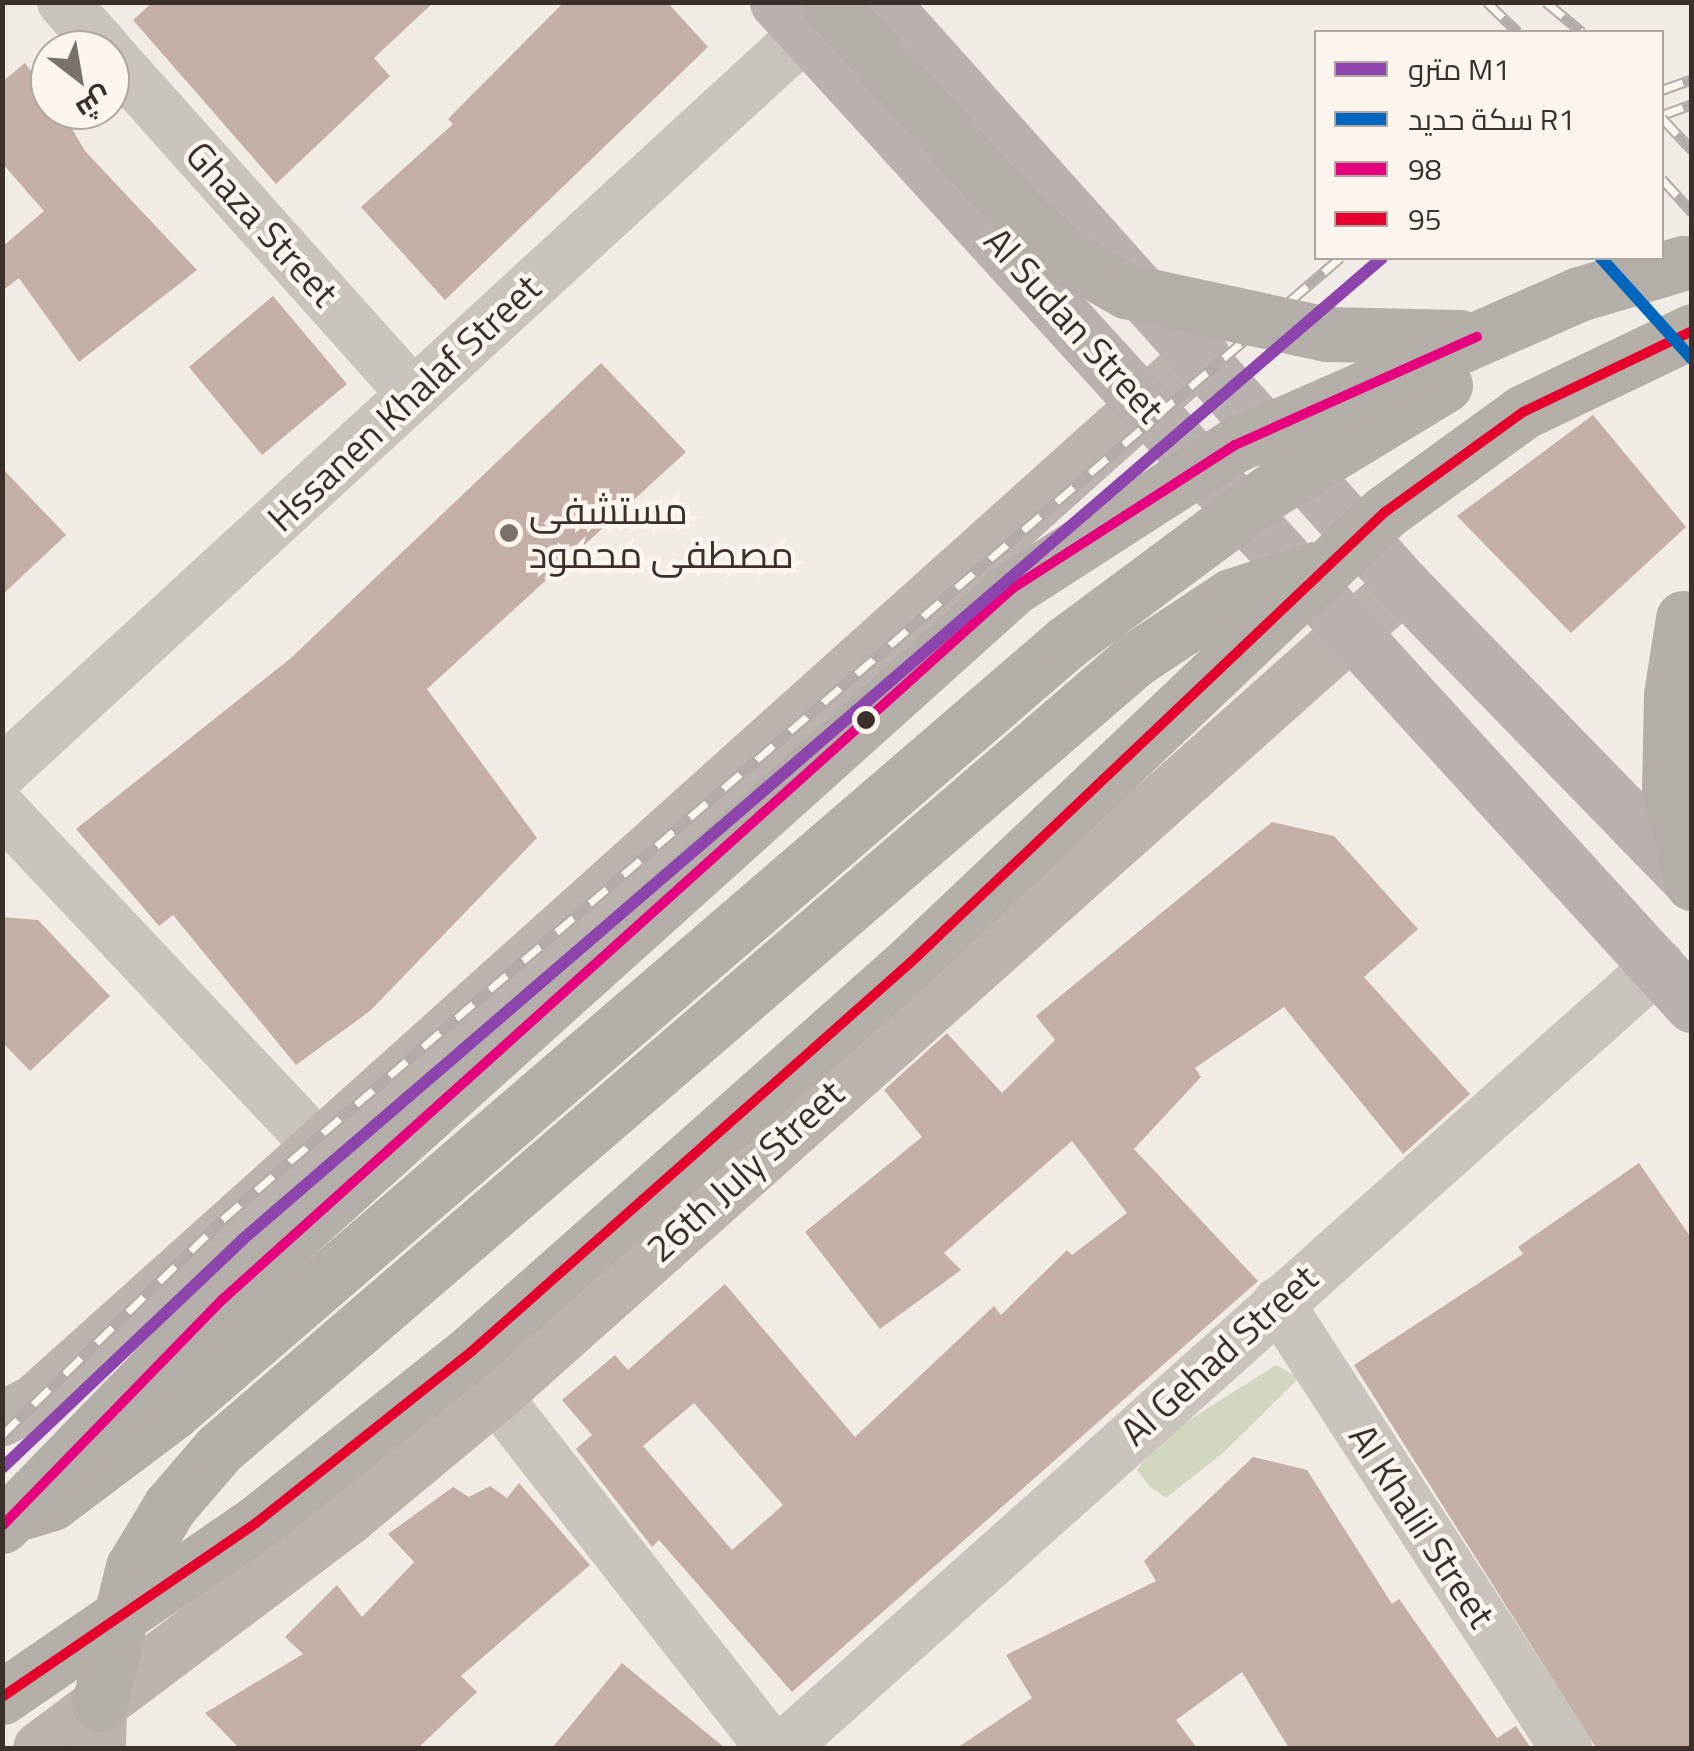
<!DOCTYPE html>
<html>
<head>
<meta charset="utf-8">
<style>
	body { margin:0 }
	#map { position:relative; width:1694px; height:1751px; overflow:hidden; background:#f0ebe5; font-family:"Titillium Web",Cairo,sans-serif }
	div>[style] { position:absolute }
	.green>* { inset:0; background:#d1d6bf }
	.building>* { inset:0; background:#c3afa7 }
	.minor>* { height:52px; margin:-26px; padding:0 26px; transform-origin:26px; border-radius:26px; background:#c9c3be }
	.secondary>* { height:55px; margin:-27.5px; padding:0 27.5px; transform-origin:27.5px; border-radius:27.5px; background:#bab3ae }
	.primary>* { height:55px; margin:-27.5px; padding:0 27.5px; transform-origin:27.5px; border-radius:27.5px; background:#b8b1ad }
	.trunk>* { height:55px; margin:-27.5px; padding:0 27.5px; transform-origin:27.5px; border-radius:27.5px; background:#b4aea8 }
	.rail>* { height:11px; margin-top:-5.5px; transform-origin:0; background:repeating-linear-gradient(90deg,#fbf5ee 0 22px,#b1aca8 0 44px); box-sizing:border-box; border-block:2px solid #b1aca8 }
	.trunk-bridge>* { height:55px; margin:-27.5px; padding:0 27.5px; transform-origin:27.5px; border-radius:27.5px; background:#b4aea8 }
	.bus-1>* { height:10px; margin:-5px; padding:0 5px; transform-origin:5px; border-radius:5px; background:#e5007d }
	.bus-2>* { height:10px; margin:-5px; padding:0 5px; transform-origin:5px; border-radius:5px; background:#e4002b }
	.rail-1>* { height:12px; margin:-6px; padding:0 6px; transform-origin:6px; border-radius:6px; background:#0065bd }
	.metro-1>* { height:12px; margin:-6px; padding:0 6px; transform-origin:6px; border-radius:6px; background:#8e44ad }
	.dots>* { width:28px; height:28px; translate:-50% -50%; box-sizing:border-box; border:5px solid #fbf5ee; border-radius:50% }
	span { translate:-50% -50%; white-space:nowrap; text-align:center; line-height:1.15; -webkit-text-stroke:9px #fbf5ee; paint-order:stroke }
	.street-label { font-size:38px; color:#3b302b }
	.poi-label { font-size:38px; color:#3b302b }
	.left { translate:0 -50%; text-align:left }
	.frame { position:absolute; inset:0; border:5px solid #3b302b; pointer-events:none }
	.legend { position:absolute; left:1314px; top:30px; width:350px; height:230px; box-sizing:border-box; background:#fbf5ee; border:2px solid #aea6a0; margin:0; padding:12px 18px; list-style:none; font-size:30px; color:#3b302b }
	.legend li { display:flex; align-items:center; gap:20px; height:50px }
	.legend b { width:50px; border:2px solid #aea6a0 }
	.north { position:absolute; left:30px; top:30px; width:100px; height:100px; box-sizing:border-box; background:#fbf5ee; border:2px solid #aea6a0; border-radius:50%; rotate:149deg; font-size:28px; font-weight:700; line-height:40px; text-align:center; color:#3b302b }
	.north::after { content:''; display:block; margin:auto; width:35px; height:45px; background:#7a716c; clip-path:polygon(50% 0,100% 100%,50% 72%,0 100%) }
</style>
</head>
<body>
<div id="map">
	<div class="green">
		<i style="clip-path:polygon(1276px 1365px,1299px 1378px,1224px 1452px,1166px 1498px,1149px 1486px,1137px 1470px,1161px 1438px)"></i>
	</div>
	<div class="building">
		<i style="clip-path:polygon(153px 2px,434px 2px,374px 58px,390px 76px,276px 184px,133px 20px)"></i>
		<i style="clip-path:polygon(564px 2px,667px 2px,708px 47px,445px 300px,361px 207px,453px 124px,448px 119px)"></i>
		<i style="clip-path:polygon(25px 63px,50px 96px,50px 110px,61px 110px,85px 151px,197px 270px,79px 362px,19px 278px,2px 291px,2px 247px,44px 211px,2px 163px,2px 82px)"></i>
		<i style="clip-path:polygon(273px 296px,347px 384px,262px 455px,189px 367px)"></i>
		<i style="clip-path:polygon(601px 363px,686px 452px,427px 689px,537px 838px,370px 1011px,296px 1065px,173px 915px,159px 926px,76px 829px,291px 658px)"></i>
		<i style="clip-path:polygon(1593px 415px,1686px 527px,1571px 633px,1457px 516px)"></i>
		<i style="clip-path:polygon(2px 468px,66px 535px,2px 595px)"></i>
		<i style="clip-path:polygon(evenodd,1272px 822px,1334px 836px,1418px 929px,1364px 977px,1470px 1094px,1403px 1154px,1284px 1007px,1195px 1068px,1201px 1077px,1134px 1149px,1258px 1281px,792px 1692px,659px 1540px,652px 1547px,576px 1449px,592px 1435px,562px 1400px,615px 1355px,628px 1370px,725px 1284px,855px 1437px,994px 1306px,1001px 1315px,1067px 1250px,1072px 1255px,1127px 1213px,1072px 1141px,944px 1253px,961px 1270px,880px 1329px,805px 1232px,922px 1137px,884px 1090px,947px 1033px,1002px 1093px,1055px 1040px,1036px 1016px,1272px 822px,694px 1403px,783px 1505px,732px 1550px,643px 1446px,694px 1403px)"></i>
		<i style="clip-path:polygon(2px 917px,38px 920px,110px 996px,30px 1071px,2px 1042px)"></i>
		<i style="clip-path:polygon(1639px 1163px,1692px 1239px,1692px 1748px,1596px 1748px,1354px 1365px,1523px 1254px,1518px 1247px)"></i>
		<i style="clip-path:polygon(1253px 1457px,1307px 1470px,1392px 1604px,1399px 1599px,1497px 1738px,1516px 1726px,1531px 1748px,1289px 1748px,1242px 1672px,1176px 1720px,1197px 1748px,957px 1748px,1032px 1698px,1006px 1655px,1156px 1581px,1144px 1561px)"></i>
		<i style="clip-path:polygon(519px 1483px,590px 1565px,461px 1676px,477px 1692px,418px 1748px,239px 1748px,205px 1713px,303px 1654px,285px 1637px,337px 1585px,362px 1617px,414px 1562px,388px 1534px,453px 1487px,469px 1497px,490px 1486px,507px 1498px)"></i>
		<i style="clip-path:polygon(622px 1663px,725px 1748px,552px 1748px)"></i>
	</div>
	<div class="minor">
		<i style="left:63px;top:2px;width:64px;rotate:48.1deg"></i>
		<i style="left:110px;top:55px;width:455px;rotate:48.2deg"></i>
		<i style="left:2px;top:772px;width:1091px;rotate:-42.58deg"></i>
		<i style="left:2px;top:810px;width:461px;rotate:46.7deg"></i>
		<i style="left:1278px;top:1303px;width:530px;rotate:57.09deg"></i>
		<i style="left:495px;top:1395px;width:449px;rotate:51.9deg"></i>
		<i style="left:783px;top:1748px;width:1175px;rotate:-41.79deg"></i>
	</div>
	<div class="secondary">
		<i style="left:2px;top:1418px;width:36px;rotate:-27deg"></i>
		<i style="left:34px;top:1402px;width:1569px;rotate:-41.92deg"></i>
		<i style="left:40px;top:1748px;width:74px;rotate:-36.7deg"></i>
		<i style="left:98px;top:1748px;width:44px;rotate:-88.7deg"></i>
		<i style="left:99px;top:1704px;width:313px;rotate:-36.9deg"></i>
		<i style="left:349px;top:1516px;width:190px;rotate:-39.7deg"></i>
		<i style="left:495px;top:1395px;width:1217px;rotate:-41.74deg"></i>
	</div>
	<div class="primary">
		<i style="left:777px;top:2px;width:1358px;rotate:47.63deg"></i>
		<i style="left:881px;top:2px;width:783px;rotate:48.16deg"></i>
		<i style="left:1403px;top:585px;width:414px;rotate:45.8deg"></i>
	</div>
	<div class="trunk">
		<i style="left:23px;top:1512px;width:30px;rotate:-17deg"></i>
		<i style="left:52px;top:1503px;width:151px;rotate:-36.9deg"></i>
		<i style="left:173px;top:1412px;width:1180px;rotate:-40.74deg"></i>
		<i style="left:99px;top:1704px;width:141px;rotate:-76.1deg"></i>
		<i style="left:133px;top:1567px;width:71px;rotate:-58.8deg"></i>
		<i style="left:170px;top:1506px;width:75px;rotate:-49.3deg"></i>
		<i style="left:219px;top:1449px;width:1210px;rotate:-40.75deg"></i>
	</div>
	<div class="rail">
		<i style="left:1487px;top:2px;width:43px;rotate:44.1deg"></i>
		<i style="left:1546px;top:2px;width:47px;rotate:39.8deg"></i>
		<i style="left:1662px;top:90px;width:32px;rotate:-20deg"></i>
		<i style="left:1662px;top:115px;width:32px;rotate:-20deg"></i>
		<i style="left:1662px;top:118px;width:44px;rotate:46.8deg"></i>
		<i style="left:1662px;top:179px;width:45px;rotate:47.7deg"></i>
		<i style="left:2px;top:1435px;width:309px;rotate:-44.3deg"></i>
		<i style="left:223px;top:1219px;width:1474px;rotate:-40.71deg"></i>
		<i style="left:2px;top:1468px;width:332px;rotate:-43.5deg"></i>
		<i style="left:243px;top:1239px;width:1503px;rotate:-40.74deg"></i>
	</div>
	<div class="trunk-bridge">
		<i style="left:828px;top:2px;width:277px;rotate:48.1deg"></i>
		<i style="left:1013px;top:208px;width:74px;rotate:42.3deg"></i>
		<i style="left:1068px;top:258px;width:67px;rotate:29.6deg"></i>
		<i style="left:1126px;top:291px;width:206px;rotate:12.1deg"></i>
		<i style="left:1327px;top:334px;width:133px;rotate:1.3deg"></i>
		<i style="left:1683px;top:618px;width:78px;rotate:98.9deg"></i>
		<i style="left:1671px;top:695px;width:93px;rotate:91.2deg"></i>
		<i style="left:1669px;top:788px;width:98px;rotate:76.4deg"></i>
		<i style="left:1067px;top:642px;width:252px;rotate:-36.6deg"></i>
		<i style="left:1269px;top:492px;width:206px;rotate:-31.3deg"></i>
		<i style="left:1136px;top:659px;width:114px;rotate:-33.6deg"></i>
		<i style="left:1231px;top:596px;width:88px;rotate:-17.8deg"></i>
		<i style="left:2px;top:1526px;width:317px;rotate:-45.8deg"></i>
		<i style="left:223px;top:1299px;width:1063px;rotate:-41.99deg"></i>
		<i style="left:1013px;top:588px;width:264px;rotate:-32.8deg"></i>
		<i style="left:1235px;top:445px;width:376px;rotate:-23.7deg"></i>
		<i style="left:1579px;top:294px;width:109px;rotate:-16.6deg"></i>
		<i style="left:2px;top:1697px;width:308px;rotate:-34.4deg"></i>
		<i style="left:256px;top:1523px;width:276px;rotate:-38.5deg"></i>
		<i style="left:472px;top:1351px;width:585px;rotate:-41.54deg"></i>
		<i style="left:910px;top:963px;width:655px;rotate:-43.52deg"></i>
		<i style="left:1385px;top:512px;width:170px;rotate:-35.9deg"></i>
		<i style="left:1523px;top:412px;width:187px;rotate:-25.6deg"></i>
	</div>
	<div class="bus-1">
		<i style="left:2px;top:1526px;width:317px;rotate:-45.8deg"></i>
		<i style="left:223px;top:1299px;width:1063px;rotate:-41.99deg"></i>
		<i style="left:1013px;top:588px;width:264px;rotate:-32.8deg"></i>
		<i style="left:1235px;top:445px;width:265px;rotate:-24.1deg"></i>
	</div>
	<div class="bus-2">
		<i style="left:2px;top:1697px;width:308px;rotate:-34.4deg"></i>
		<i style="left:256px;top:1523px;width:276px;rotate:-38.5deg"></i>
		<i style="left:472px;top:1351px;width:585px;rotate:-41.54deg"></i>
		<i style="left:910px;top:963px;width:655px;rotate:-43.52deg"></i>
		<i style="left:1385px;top:512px;width:170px;rotate:-35.9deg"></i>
		<i style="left:1523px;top:412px;width:187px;rotate:-25.6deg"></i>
	</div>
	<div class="rail-1">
		<i style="left:1601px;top:258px;width:136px;rotate:48deg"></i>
	</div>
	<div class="metro-1">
		<i style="left:2px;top:1468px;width:332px;rotate:-43.5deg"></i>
		<i style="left:243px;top:1239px;width:1503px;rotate:-40.74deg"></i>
	</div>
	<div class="dots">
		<i style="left:509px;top:533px;background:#7a716c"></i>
		<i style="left:866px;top:720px;background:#3b302b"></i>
	</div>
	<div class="street-label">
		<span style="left:262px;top:224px;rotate:48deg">Ghaza Street</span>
		<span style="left:1074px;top:325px;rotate:48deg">Al Sudan Street</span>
		<span style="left:404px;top:403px;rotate:-43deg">Hssanen Khalaf Street</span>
		<span style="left:745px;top:1171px;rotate:-42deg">26th July Street</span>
		<span style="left:1219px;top:1355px;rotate:-42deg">Al Gehad Street</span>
		<span style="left:1422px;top:1526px;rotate:57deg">Al Khalil Street</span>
	</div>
	<div class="poi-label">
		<span class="left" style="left:529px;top:533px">مستشفى<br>مصطفى محمود</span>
	</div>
	<div class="frame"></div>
	<ul class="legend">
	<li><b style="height:12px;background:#8e44ad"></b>مترو M1</li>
	<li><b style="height:12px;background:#0065bd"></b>سكة حديد R1</li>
	<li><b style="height:12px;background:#e5007d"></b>98</li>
	<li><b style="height:12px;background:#e4002b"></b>95</li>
	</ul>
	<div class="north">ش</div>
</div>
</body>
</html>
